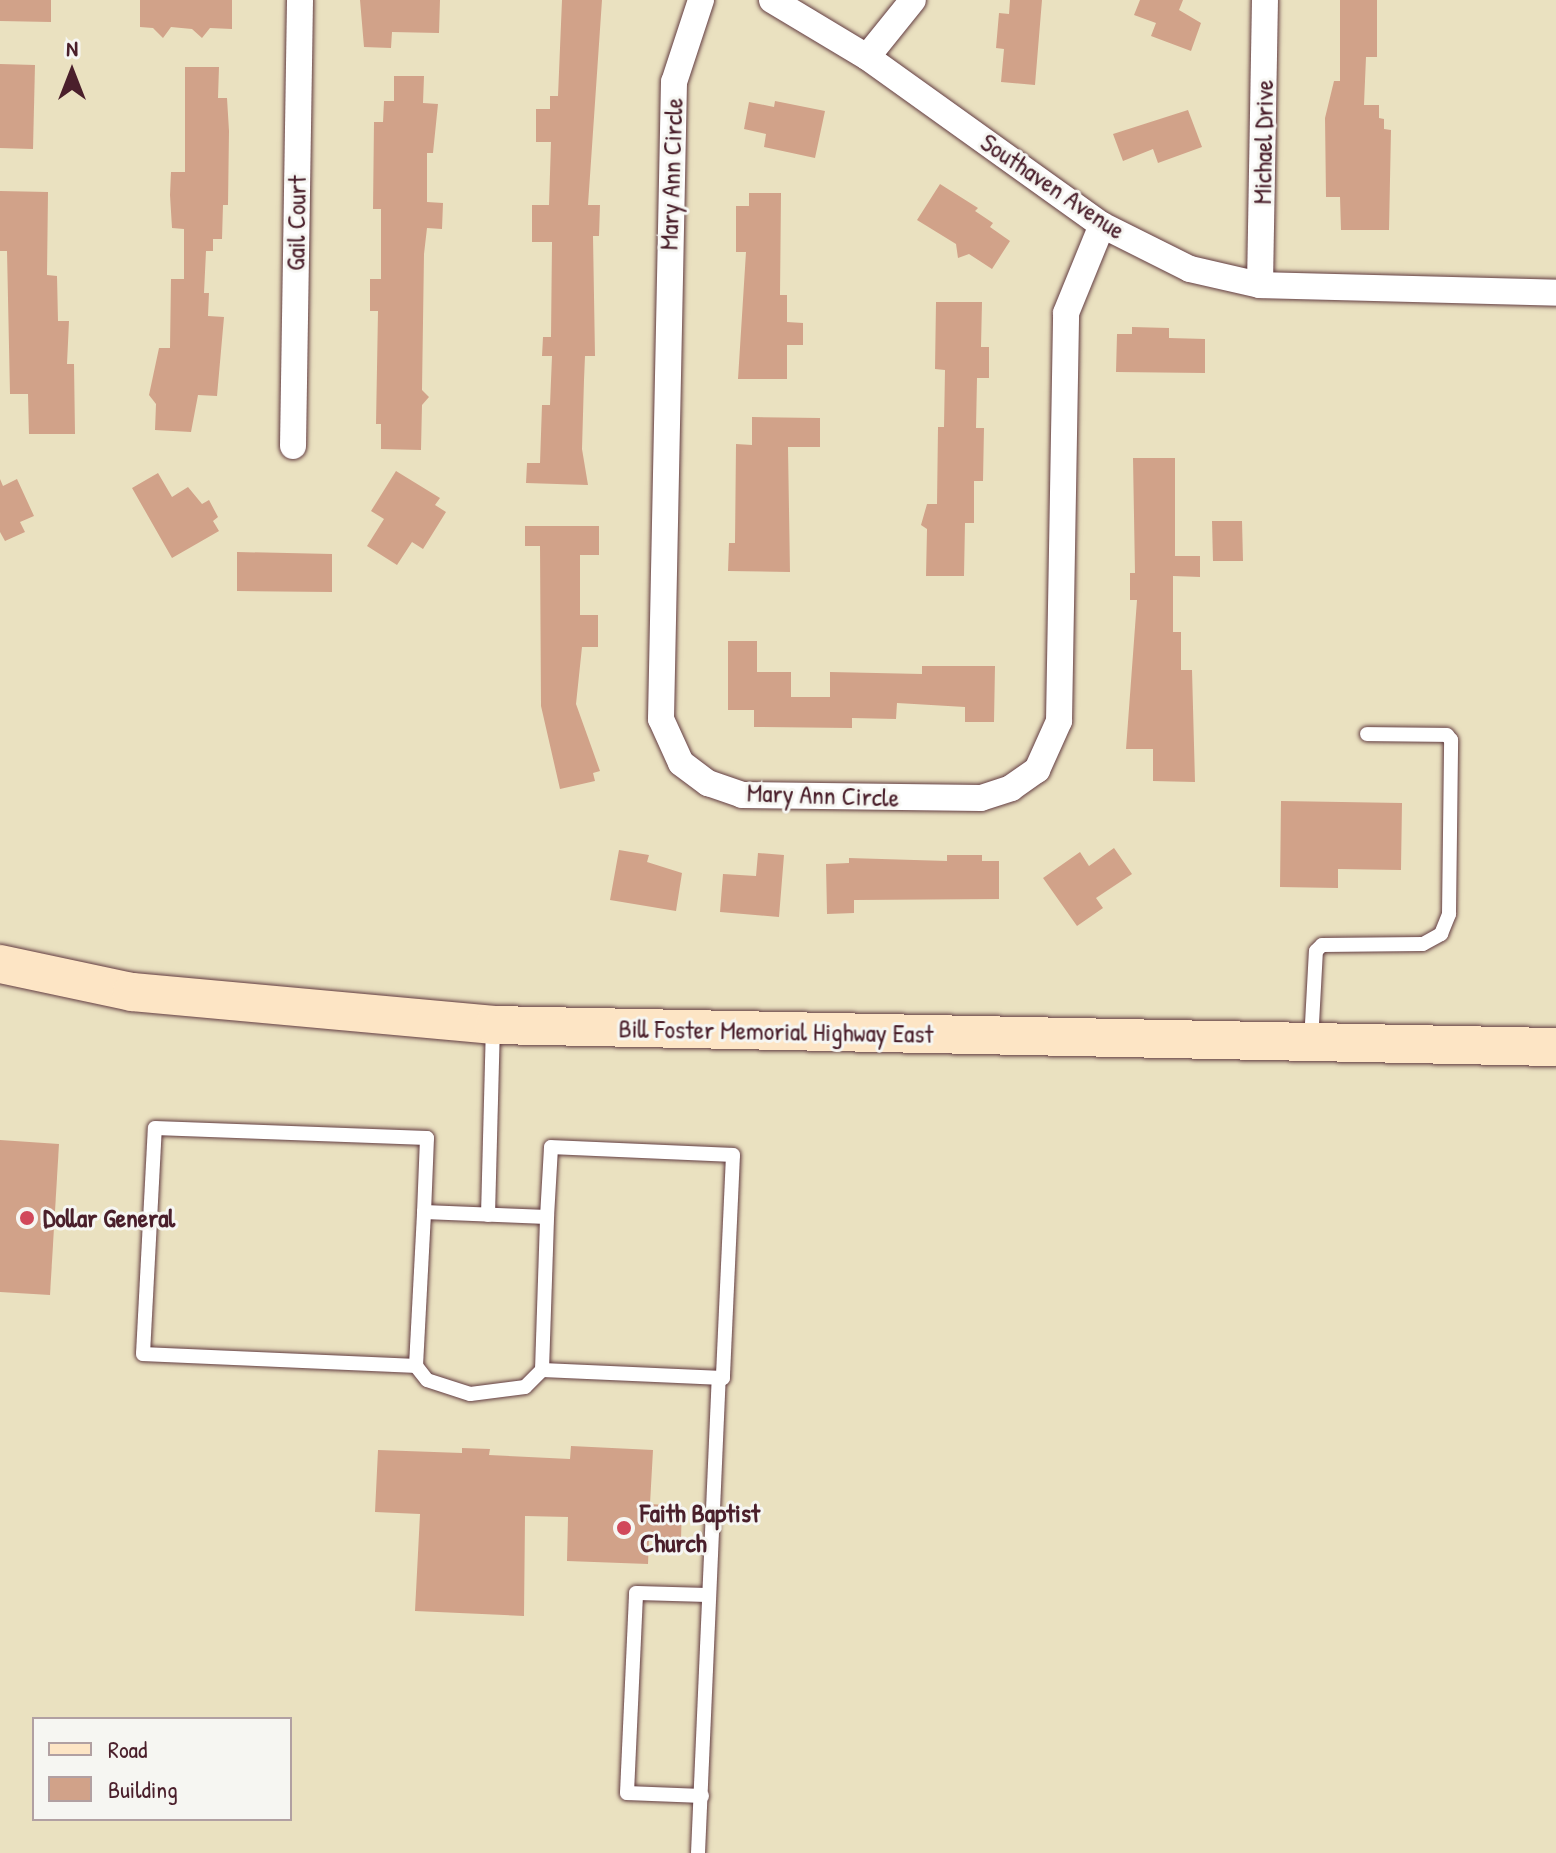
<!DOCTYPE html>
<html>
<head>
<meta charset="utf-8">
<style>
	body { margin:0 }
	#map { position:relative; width:1556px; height:1853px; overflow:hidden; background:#eae1c0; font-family:"Patrick Hand",sans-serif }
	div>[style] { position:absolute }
	.building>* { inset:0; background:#d1a289 }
	.roads { filter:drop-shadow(0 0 2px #623c41) drop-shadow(0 0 2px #623c41) }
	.service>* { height:14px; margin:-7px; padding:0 7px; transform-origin:7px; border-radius:7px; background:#fff }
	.minor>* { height:26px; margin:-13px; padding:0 13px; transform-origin:13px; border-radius:13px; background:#fff }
	.secondary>* { height:38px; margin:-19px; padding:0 19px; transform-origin:19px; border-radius:19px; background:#fde5c5 }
	.dots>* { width:22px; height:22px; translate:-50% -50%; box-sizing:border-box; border:4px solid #f6f6f2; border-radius:50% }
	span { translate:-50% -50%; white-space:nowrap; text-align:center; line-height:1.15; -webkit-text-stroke:6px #f6f6f2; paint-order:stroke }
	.street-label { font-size:26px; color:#4a1f2b }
	.poi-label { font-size:26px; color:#4a1f2b; font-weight:700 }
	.left { translate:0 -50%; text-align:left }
	.legend { position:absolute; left:32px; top:1717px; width:260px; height:104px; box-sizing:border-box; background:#f6f6f2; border:2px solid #b1a0a2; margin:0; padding:10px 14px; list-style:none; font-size:24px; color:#4a1f2b }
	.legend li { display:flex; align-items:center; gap:16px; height:40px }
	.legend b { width:40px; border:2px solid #b1a0a2 }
	.north { position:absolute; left:32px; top:32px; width:80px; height:80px; -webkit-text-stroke:6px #f6f6f2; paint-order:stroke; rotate:0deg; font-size:22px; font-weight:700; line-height:32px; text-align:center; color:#4a1f2b }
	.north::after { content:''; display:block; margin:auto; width:28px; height:36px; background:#4a1f2b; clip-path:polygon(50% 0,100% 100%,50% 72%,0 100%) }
</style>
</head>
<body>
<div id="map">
	<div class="building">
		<i style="clip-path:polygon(0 0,51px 0,51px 22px,0 21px)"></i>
		<i style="clip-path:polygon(140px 0,232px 0,232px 29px,210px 28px,202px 38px,192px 29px,171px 27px,163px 38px,153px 28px,140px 27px)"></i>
		<i style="clip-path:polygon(360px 0,440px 0,439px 33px,392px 32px,391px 48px,364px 47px)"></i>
		<i style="clip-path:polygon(562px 0,602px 0,588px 205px,600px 205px,599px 236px,593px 236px,595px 356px,585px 356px,584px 380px,582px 449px,588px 485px,526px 483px,527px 463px,540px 463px,542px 405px,550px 405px,552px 356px,542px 356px,543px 337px,551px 337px,552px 242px,532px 242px,532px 205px,549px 205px,551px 142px,536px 142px,536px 109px,550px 109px,550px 96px,558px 96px)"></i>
		<i style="clip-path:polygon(1010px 0,1042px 0,1035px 85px,1001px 82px,1004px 49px,996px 48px,999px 13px,1009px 14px)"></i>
		<i style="clip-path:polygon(1140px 0,1183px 0,1179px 10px,1201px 23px,1191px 51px,1151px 36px,1156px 23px,1134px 15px)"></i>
		<i style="clip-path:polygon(1340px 0,1377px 0,1377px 57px,1366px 57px,1364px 105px,1379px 105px,1379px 118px,1384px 119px,1384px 129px,1391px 130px,1389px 230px,1341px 230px,1340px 197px,1326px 197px,1325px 118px,1334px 81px,1340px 81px)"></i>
		<i style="clip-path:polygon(0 64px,35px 65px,33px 149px,0 148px)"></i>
		<i style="clip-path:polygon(185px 67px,219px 67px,218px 98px,227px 98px,229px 131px,228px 205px,223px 205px,222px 239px,213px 239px,213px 251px,206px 251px,204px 293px,209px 293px,208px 316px,224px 317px,217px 396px,198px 395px,191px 432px,155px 430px,156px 404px,149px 395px,159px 348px,170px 348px,171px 279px,184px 279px,184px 229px,172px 228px,170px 195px,171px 172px,185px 172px)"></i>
		<i style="clip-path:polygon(394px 76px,424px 76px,423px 103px,438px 104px,433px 153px,427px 153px,427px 202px,443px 203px,442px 229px,427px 228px,424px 254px,422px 390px,429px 397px,422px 405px,421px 450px,381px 449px,381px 424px,376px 424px,378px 311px,370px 311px,370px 279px,381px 279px,381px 209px,373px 209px,374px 122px,383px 122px,384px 101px,394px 101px)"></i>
		<i style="clip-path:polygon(775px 101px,825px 111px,815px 158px,764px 147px,766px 134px,744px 129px,749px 102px,774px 107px)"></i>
		<i style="clip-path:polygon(1188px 110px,1202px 147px,1158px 163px,1153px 149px,1123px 161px,1113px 134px)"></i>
		<i style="clip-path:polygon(940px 184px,978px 208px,975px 211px,993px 223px,990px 227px,1010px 241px,992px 269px,969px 254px,958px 258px,956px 244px,917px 220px)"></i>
		<i style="clip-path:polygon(0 191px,48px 192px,47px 275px,57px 276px,58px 321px,69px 321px,67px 364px,74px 364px,75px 434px,29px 434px,28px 394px,10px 394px,7px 251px,0 251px)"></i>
		<i style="clip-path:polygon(749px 193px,781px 193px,780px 295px,787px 295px,787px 322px,803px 323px,803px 345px,787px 345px,787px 379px,738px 379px,746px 252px,736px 252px,736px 206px,749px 206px)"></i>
		<i style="clip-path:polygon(936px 302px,982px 302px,981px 347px,989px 347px,989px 378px,977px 378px,976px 428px,984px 428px,983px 481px,974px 481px,974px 523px,965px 523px,964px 576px,926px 576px,927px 529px,921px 525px,927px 504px,937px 504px,938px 427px,944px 427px,945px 370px,935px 369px)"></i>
		<i style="clip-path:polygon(1132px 327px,1169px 328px,1169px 338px,1205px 339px,1205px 373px,1116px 372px,1117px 334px,1132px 334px)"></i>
		<i style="clip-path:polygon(752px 417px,820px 418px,820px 447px,788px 447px,790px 572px,728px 571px,729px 543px,735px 543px,736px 444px,752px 445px)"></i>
		<i style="clip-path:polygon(1133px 458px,1175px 458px,1175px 556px,1200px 556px,1200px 577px,1173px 576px,1173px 632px,1181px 632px,1181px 670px,1192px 670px,1195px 782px,1153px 781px,1153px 749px,1126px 749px,1137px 600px,1130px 600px,1130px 573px,1135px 573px)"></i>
		<i style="clip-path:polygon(396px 471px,440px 498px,435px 505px,446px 512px,423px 549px,412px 542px,397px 565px,367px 546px,384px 519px,371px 511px)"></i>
		<i style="clip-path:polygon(158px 473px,172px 497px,188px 487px,202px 504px,209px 500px,218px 517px,213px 521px,219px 531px,172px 558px,132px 488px)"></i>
		<i style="clip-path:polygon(0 479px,3px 486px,17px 479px,34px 516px,20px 522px,25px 532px,5px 541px,0 532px)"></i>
		<i style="clip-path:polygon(1212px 521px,1242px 521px,1243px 561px,1213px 561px)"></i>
		<i style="clip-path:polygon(525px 526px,599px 526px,599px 555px,580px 555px,580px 615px,598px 615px,598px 647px,582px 647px,576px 704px,600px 771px,593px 773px,595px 781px,560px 789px,541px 706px,540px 546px,525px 546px)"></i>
		<i style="clip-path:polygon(237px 552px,332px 554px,332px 592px,237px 591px)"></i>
		<i style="clip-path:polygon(728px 641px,757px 641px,757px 672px,791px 672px,791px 697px,830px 697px,830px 672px,922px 674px,922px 666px,995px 666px,994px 722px,965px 722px,965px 707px,897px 703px,896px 719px,852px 718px,852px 728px,754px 727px,754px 710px,728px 710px)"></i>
		<i style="clip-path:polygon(1281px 801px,1402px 803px,1401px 870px,1338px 869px,1338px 888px,1280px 887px)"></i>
		<i style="clip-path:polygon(1114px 848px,1132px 874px,1096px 898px,1103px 908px,1077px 926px,1043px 878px,1080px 852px,1089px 866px)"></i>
		<i style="clip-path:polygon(619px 850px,649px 855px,647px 862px,682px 873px,676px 911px,610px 900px)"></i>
		<i style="clip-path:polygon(758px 853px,784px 855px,779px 917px,720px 912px,723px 874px,756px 876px)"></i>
		<i style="clip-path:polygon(947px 855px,982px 855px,982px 861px,999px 861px,999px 899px,854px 900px,854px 913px,827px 914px,826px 864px,849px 863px,849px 858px,947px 861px)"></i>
		<i style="clip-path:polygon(0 1140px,59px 1144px,50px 1295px,0 1292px)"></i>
		<i style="clip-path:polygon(571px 1446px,653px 1450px,650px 1504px,682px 1506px,681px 1539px,649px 1538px,648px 1564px,567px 1561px,568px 1517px,525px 1516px,524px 1616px,415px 1611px,420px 1514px,375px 1512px,378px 1450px,462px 1453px,462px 1448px,490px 1449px,489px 1455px,570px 1459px)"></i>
	</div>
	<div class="roads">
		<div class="service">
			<i style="left:1311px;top:1042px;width:91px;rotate:-86.9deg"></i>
			<i style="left:1316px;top:951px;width:8px;rotate:-45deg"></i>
			<i style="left:1322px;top:945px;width:101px;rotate:-0.6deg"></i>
			<i style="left:1423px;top:944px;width:21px;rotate:-29deg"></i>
			<i style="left:1441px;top:934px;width:22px;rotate:-68deg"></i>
			<i style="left:1449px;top:914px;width:174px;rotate:-89.3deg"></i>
			<i style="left:1451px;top:740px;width:6px;rotate:-129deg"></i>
			<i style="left:1447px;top:735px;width:80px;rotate:-179.3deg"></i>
			<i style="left:155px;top:1128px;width:272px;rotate:2.1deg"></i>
			<i style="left:427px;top:1138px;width:74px;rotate:92.3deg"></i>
			<i style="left:424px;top:1212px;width:123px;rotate:2.3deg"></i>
			<i style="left:547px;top:1217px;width:70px;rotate:-86.7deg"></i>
			<i style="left:551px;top:1147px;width:182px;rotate:2.5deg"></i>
			<i style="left:733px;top:1155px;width:223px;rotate:92.6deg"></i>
			<i style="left:723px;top:1378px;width:181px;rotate:-177.5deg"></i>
			<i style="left:542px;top:1370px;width:24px;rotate:135deg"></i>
			<i style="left:525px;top:1387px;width:55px;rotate:172.7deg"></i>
			<i style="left:470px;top:1394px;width:45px;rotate:-162deg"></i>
			<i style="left:427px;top:1380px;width:18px;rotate:-128deg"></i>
			<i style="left:416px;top:1366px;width:273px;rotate:-177.5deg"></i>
			<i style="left:143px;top:1354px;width:226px;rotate:-87deg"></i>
			<i style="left:488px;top:1215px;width:187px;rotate:-88.5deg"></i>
			<i style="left:416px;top:1366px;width:154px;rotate:-87deg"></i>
			<i style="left:542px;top:1370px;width:153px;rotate:-88.1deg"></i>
			<i style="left:702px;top:1796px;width:75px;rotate:-177.7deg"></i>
			<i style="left:627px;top:1793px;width:200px;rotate:-87.4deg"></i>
			<i style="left:636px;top:1593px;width:73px;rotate:1.6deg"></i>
			<i style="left:698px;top:1853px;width:475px;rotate:-87.5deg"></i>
		</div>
		<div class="minor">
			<i style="left:701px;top:0;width:86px;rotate:108.2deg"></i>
			<i style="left:674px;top:82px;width:637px;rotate:91.17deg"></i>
			<i style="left:661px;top:719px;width:48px;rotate:65.6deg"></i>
			<i style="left:681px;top:763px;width:34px;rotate:37deg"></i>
			<i style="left:708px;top:783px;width:36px;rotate:19deg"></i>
			<i style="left:742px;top:795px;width:239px;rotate:0.7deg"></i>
			<i style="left:981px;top:798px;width:32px;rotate:-18deg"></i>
			<i style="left:1011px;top:788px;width:32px;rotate:-35deg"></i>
			<i style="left:1037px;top:770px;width:54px;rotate:-65.8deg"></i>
			<i style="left:1059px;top:721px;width:408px;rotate:-89deg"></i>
			<i style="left:1066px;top:313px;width:95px;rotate:-67.8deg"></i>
			<i style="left:772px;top:0;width:111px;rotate:31deg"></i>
			<i style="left:867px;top:57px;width:289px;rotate:35.6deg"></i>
			<i style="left:1102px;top:225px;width:98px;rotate:26.6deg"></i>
			<i style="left:1190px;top:269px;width:72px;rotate:12.9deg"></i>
			<i style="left:1260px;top:285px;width:296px;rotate:1.5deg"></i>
			<i style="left:867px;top:57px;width:73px;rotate:-51.1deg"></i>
			<i style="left:1260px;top:285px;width:285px;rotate:-89deg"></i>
			<i style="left:293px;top:446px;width:446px;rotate:-89.1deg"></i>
		</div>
		<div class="secondary">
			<i style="left:0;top:964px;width:135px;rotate:12deg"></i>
			<i style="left:132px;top:992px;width:364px;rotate:5.2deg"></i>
			<i style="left:494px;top:1025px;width:1062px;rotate:1.19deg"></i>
		</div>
	</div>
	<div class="dots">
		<i style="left:27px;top:1218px;background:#d1495b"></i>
		<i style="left:624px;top:1528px;background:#d1495b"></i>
	</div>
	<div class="street-label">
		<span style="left:1263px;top:142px;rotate:-89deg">Michael Drive</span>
		<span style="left:671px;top:174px;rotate:-88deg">Mary Ann Circle</span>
		<span style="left:1053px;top:186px;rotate:34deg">Southaven Avenue</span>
		<span style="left:296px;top:223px;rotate:-89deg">Gail Court</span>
		<span style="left:823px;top:795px;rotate:2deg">Mary Ann Circle</span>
		<span style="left:776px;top:1031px;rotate:1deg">Bill Foster Memorial Highway East</span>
	</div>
	<div class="poi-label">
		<span class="left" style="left:43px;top:1218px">Dollar General</span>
		<span class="left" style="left:640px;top:1528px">Faith Baptist<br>Church</span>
	</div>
	<ul class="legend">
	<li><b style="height:10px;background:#fde5c5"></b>Road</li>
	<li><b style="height:22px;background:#d1a289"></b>Building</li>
	</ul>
	<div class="north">N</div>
</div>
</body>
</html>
